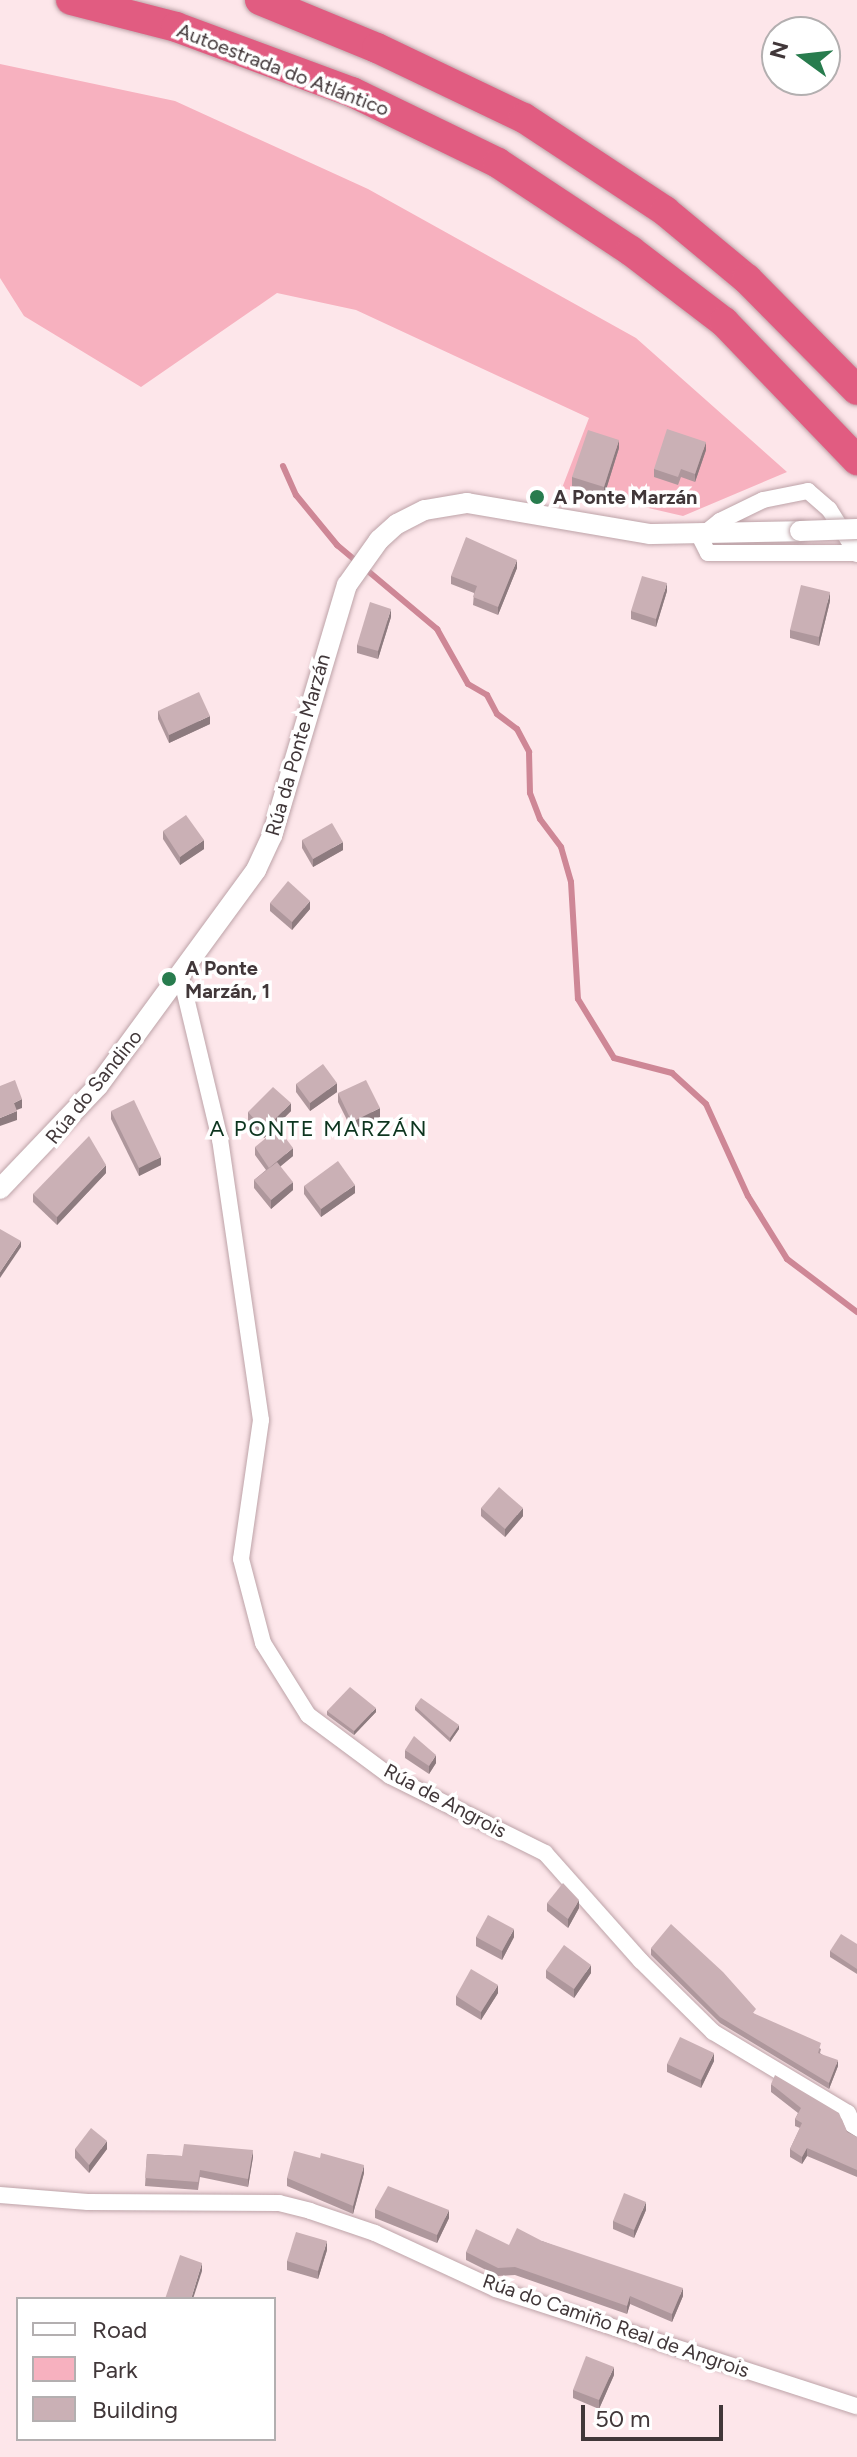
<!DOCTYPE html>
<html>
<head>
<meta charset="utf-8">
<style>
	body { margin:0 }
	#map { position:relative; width:857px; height:2457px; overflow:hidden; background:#fde6ea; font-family:Figtree,sans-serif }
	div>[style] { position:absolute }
	.green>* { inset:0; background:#f7b1bf }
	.stream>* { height:6px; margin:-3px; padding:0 3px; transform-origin:3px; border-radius:3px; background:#ce8796 }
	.roads { filter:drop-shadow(0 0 2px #bda3a8) drop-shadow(0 0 2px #bda3a8) }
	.minor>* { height:16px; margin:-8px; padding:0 8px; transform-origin:8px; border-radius:8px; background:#fff }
	.tertiary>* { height:20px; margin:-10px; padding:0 10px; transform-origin:10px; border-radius:10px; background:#fff }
	.motorway>* { height:30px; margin:-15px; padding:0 15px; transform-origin:15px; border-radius:15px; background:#e15c81 }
	.bridges { filter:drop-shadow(0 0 2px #bda3a8) drop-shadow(0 0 2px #bda3a8) }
	.tertiary-bridge>* { height:20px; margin:-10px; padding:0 10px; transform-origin:10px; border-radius:10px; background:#fff }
	.wall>* { inset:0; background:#ae979c }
	.shaded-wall>* { inset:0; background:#8d7b7f }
	.building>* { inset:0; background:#cab0b5 }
	.dots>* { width:22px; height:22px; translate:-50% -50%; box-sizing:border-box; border:4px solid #fff; border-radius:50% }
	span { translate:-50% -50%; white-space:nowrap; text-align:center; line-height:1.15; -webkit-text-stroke:7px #fff; paint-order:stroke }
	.street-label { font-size:20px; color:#413739 }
	.poi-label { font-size:20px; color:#413739; font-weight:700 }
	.left { translate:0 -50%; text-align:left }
	.neighbourhood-label { font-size:22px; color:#0d351f; letter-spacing:2px }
	.legend { position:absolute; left:16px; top:2297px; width:260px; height:144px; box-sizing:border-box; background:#fff; border:2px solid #b3afb0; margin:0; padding:10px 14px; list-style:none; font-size:24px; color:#413739 }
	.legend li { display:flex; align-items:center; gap:16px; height:40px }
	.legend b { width:40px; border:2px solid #b3afb0 }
	.north { position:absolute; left:761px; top:16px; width:80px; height:80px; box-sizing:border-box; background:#fff; border:2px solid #b3afb0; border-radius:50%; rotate:285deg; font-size:22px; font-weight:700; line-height:32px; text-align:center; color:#413739 }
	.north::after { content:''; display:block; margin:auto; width:28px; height:36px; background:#287c4e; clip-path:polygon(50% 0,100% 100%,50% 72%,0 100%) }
	.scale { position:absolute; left:581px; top:2405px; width:142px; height:36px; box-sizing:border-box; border:4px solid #413739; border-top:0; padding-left:10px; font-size:24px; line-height:28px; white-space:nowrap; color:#413739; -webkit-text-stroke:6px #fff; paint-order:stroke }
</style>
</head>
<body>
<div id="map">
	<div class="green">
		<i style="clip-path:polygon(0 64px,175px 101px,368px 189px,636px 338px,787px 472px,683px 516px,562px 488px,589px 418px,356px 310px,277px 293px,141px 387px,24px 316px,0 278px)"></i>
	</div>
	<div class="stream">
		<i style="left:283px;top:466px;width:32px;rotate:66deg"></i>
		<i style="left:296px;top:495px;width:65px;rotate:50.6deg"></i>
		<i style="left:337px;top:545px;width:131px;rotate:40deg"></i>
		<i style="left:437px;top:629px;width:63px;rotate:60.6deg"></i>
		<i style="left:468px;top:684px;width:22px;rotate:30deg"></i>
		<i style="left:487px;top:695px;width:21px;rotate:62deg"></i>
		<i style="left:497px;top:714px;width:25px;rotate:37deg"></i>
		<i style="left:517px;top:729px;width:26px;rotate:62deg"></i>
		<i style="left:529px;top:752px;width:41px;rotate:88.6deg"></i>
		<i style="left:530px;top:793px;width:28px;rotate:69deg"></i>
		<i style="left:540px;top:819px;width:35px;rotate:53deg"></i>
		<i style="left:561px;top:847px;width:36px;rotate:74deg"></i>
		<i style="left:571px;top:882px;width:117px;rotate:86.6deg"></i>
		<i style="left:578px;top:999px;width:69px;rotate:58.6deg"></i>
		<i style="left:614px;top:1058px;width:60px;rotate:14.5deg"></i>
		<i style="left:672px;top:1073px;width:46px;rotate:42.4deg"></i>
		<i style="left:706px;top:1104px;width:101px;rotate:65.5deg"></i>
		<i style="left:748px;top:1196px;width:74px;rotate:58.2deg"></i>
		<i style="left:787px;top:1259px;width:88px;rotate:37.1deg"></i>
	</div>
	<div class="roads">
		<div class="minor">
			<i style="left:856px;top:553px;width:148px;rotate:180deg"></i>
			<i style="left:708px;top:553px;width:18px;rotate:-117deg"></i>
			<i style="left:700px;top:537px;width:26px;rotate:-39deg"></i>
			<i style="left:720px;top:521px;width:48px;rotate:-26deg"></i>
			<i style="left:763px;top:500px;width:46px;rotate:-11.3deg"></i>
			<i style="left:808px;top:491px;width:28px;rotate:41deg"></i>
			<i style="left:829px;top:509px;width:53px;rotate:58.1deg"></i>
			<i style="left:181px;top:977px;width:167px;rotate:76.5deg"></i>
			<i style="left:220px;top:1139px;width:284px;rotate:81.7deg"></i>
			<i style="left:261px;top:1420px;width:140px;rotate:98.2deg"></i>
			<i style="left:241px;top:1559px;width:87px;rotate:75.3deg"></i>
			<i style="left:263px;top:1643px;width:85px;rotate:58deg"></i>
			<i style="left:308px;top:1715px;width:102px;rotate:36.6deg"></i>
			<i style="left:390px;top:1776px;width:173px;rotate:26.4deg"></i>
			<i style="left:545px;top:1853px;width:144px;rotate:48.4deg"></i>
			<i style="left:641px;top:1961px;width:101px;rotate:44.6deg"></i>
			<i style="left:713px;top:2032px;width:157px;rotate:31deg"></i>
			<i style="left:848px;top:2113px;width:23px;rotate:67deg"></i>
			<i style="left:0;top:2195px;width:88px;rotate:4.5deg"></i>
			<i style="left:88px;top:2202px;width:191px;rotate:0.3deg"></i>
			<i style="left:279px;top:2203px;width:32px;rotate:14deg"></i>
			<i style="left:310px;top:2211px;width:69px;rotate:18.7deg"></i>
			<i style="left:375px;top:2233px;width:133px;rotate:24.8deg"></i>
			<i style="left:496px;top:2289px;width:379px;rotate:18deg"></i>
		</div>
		<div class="tertiary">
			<i style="left:0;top:1189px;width:142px;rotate:-46.4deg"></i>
			<i style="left:98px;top:1086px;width:268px;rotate:-53.8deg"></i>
			<i style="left:256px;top:870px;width:38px;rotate:-65deg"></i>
			<i style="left:272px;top:836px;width:262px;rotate:-73.4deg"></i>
			<i style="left:347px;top:585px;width:55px;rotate:-54.6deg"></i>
			<i style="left:379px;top:540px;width:24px;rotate:-42deg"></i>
			<i style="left:397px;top:524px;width:31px;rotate:-27deg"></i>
			<i style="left:425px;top:510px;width:43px;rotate:-9.5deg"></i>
			<i style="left:467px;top:503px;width:186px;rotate:9.6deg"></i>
			<i style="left:650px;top:534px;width:150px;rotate:-1.1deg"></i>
		</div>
		<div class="motorway">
			<i style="left:71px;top:0;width:108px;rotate:14.4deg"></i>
			<i style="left:176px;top:27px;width:188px;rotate:20.3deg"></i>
			<i style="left:352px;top:92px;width:162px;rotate:25.9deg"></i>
			<i style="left:498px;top:163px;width:159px;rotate:33.5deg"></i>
			<i style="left:631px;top:251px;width:117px;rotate:37.4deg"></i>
			<i style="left:724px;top:322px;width:192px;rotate:46.1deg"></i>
			<i style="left:260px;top:0;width:126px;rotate:22.3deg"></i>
			<i style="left:377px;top:48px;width:163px;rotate:25.5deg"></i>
			<i style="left:524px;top:118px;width:169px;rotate:33.4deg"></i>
			<i style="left:665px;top:211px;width:107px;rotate:39.7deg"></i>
			<i style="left:747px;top:279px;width:156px;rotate:45.3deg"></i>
		</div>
	</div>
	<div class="bridges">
		<div class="tertiary-bridge">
			<i style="left:800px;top:531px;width:57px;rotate:-2deg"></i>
		</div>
	</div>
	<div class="wall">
		<i style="clip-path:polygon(619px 448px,604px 496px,572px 486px,572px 477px)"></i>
		<i style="clip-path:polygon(706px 450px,695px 482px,681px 477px,678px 485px,654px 477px,654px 469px)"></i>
		<i style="clip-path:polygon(517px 568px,498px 615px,473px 605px,474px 593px,451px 584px,451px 576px)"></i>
		<i style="clip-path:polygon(667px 591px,656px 627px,631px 619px,631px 611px)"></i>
		<i style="clip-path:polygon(830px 601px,819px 646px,790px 638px,790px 630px)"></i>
		<i style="clip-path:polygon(391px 617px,378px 659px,357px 653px,357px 645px)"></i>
		<i style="clip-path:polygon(158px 711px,210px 724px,169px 743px,158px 719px)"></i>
		<i style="clip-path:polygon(163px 831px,204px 849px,180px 865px,163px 839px)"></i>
		<i style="clip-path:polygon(302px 840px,343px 850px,313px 867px,302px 848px)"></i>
		<i style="clip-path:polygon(270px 903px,310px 909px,292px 930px,270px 911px)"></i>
		<i style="clip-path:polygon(296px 1084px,337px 1092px,310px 1111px,296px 1092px)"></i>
		<i style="clip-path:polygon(338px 1093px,380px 1117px,352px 1130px,338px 1102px)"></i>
		<i style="clip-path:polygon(111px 1111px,161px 1165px,139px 1176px,111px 1119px)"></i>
		<i style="clip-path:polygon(291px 1111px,264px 1138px,248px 1120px,248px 1112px)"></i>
		<i style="clip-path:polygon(255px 1147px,293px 1156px,280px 1166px,293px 1190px,271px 1209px,254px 1188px,254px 1180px,266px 1170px,255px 1155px)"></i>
		<i style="clip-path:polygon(106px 1173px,57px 1225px,33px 1202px,33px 1194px)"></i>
		<i style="clip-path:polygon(304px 1186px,355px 1193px,321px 1217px,304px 1194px)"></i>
		<i style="clip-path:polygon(481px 1508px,523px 1516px,505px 1537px,481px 1516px)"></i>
		<i style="clip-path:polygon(415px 1706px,459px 1729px,450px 1742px,415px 1710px)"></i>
		<i style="clip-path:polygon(327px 1711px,376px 1712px,354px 1735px,327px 1715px)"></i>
		<i style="clip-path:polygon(405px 1750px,436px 1763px,429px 1774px,405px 1758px)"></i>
		<i style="clip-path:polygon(547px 1903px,579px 1908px,568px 1928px,547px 1911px)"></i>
		<i style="clip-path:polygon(476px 1937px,514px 1937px,502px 1960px,476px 1946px)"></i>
		<i style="clip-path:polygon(857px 1944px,857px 1974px,830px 1957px,830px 1951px)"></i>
		<i style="clip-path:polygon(651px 1948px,756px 2015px,821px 2049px,820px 2053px,838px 2066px,829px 2089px,720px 2023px,651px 1955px)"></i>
		<i style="clip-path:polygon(546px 1970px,591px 1973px,574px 1998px,546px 1978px)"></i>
		<i style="clip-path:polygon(498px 1993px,481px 2020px,456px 2005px,456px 1996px)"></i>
		<i style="clip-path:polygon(714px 2061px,701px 2088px,667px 2072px,667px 2064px)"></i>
		<i style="clip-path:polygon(771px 2084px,857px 2137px,857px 2177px,807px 2156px,802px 2164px,790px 2157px,790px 2149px,800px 2128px,795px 2126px,795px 2119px,798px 2113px,771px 2092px)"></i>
		<i style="clip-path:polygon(75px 2149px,107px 2149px,89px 2173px,75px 2158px)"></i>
		<i style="clip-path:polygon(147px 2154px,182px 2156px,253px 2157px,248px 2187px,200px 2177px,198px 2190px,145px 2186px)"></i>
		<i style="clip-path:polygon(364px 2173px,353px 2214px,287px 2186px,287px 2178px)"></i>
		<i style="clip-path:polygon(375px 2209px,449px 2218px,437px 2243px,375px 2218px)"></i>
		<i style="clip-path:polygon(646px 2210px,634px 2238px,613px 2229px,613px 2221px)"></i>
		<i style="clip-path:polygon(542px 2241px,683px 2296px,672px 2322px,630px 2304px,627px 2314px,515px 2275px,498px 2276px,466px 2260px,466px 2252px,509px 2245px)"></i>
		<i style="clip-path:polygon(327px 2250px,318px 2279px,287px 2270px,287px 2261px)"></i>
		<i style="clip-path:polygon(614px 2375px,599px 2409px,573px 2398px,573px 2390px)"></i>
	</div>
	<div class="shaded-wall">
		<i style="clip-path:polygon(619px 440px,619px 448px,604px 496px,604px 487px)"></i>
		<i style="clip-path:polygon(706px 442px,706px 450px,695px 482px,695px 474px)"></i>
		<i style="clip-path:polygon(517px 560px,517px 568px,498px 615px,498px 607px)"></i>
		<i style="clip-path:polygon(667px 583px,667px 591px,656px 627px,656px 619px)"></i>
		<i style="clip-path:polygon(830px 592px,830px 601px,819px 646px,819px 637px)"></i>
		<i style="clip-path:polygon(391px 609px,391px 617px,378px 659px,378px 651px)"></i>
		<i style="clip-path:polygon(210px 716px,210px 724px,169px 743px,169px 735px)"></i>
		<i style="clip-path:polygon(204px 840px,204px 849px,180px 865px,180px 857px)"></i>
		<i style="clip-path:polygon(343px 842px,343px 850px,313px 867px,313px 859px)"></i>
		<i style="clip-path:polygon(310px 901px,310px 909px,292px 930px,292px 922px)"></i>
		<i style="clip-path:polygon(337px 1083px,337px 1092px,310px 1111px,310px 1103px)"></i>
		<i style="clip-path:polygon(22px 1099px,22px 1108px,14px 1111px,14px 1103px)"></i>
		<i style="clip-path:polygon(291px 1103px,291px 1111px,264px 1138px,264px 1130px)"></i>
		<i style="clip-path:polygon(380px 1108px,380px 1117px,352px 1130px,352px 1122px)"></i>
		<i style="clip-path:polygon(17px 1111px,17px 1120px,0 1126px,0 1118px)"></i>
		<i style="clip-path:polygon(293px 1148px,293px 1156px,269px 1176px,269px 1168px)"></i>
		<i style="clip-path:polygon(161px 1157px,161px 1165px,139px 1176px,139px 1168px)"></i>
		<i style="clip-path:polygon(106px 1165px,106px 1173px,57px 1225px,57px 1217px)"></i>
		<i style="clip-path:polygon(293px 1182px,293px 1190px,271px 1209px,271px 1200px)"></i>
		<i style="clip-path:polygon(355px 1185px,355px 1193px,321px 1217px,321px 1209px)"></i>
		<i style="clip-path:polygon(21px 1241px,21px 1247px,0 1278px,0 1272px)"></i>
		<i style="clip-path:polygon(523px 1508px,523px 1516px,505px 1537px,505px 1529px)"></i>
		<i style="clip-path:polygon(376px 1708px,376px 1712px,354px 1735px,354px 1731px)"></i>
		<i style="clip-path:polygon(459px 1725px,459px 1729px,450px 1742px,450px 1738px)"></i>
		<i style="clip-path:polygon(436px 1755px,436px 1763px,429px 1774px,429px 1766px)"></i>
		<i style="clip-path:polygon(579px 1900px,579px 1908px,568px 1928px,568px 1919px)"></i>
		<i style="clip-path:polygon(514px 1929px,514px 1937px,502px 1960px,502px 1951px)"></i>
		<i style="clip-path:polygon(591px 1965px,591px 1973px,574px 1998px,574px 1989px)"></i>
		<i style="clip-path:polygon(498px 1985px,498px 1993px,481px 2020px,481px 2012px)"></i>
		<i style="clip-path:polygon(714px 2053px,714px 2061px,701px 2088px,701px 2080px)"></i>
		<i style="clip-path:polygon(838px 2060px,838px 2066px,829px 2089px,829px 2083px)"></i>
		<i style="clip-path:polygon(107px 2141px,107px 2149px,89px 2173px,89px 2165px)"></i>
		<i style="clip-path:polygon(807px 2148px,807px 2156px,802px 2164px,802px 2157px)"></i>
		<i style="clip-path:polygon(253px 2150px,253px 2157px,248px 2187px,248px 2179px)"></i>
		<i style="clip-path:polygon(364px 2165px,364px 2173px,353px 2214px,353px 2206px)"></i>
		<i style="clip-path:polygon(646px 2202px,646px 2210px,634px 2238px,634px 2230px)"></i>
		<i style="clip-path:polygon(449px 2210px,449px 2218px,437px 2243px,437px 2235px)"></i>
		<i style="clip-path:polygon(327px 2241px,327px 2250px,318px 2279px,318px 2271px)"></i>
		<i style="clip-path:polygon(202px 2263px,202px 2271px,193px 2299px,191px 2299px)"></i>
		<i style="clip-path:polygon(683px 2288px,683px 2296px,672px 2322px,672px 2314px)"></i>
		<i style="clip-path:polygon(630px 2296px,630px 2304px,627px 2314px,627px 2306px)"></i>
		<i style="clip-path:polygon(614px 2367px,614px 2375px,599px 2409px,599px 2400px)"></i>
	</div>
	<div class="building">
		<i style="clip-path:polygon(667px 429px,706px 442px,695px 474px,681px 469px,678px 477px,654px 469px)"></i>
		<i style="clip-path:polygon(588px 430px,619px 440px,604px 487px,572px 477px)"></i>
		<i style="clip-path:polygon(466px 537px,517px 560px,498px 607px,473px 597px,477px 586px,451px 576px)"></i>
		<i style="clip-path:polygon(642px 576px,667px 583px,656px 619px,631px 611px)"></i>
		<i style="clip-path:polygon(801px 585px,830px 592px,819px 637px,790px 630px)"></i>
		<i style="clip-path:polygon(370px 602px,391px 609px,378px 651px,357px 645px)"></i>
		<i style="clip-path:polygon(199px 692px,210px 716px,169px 735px,158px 711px)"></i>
		<i style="clip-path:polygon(186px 815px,204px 840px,180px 857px,163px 831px)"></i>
		<i style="clip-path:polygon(332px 823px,343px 842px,313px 859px,302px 840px)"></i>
		<i style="clip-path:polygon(288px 881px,310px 901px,292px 922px,270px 903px)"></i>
		<i style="clip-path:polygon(323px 1064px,337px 1083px,310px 1103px,296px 1084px)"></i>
		<i style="clip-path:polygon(15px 1080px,22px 1099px,14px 1103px,17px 1111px,0 1118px,0 1086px)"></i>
		<i style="clip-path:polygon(366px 1080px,380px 1108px,352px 1122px,338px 1093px)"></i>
		<i style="clip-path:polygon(273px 1087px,291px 1103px,264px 1130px,248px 1112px)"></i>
		<i style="clip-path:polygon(134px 1100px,161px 1157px,139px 1168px,111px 1111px)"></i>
		<i style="clip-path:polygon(278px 1128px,293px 1148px,269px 1168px,255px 1147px)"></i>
		<i style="clip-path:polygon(89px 1136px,106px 1165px,57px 1217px,33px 1194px)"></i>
		<i style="clip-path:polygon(338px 1161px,355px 1185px,321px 1209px,304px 1186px)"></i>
		<i style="clip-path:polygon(277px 1162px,293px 1182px,271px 1200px,254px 1180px)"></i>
		<i style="clip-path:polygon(0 1229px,21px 1241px,0 1272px)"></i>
		<i style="clip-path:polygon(499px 1487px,523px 1508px,505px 1529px,481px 1508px)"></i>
		<i style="clip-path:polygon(350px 1687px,376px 1708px,354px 1731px,327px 1711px)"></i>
		<i style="clip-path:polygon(421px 1698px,459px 1725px,450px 1738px,415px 1706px)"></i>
		<i style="clip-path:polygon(414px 1736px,436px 1755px,429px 1766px,405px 1750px)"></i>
		<i style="clip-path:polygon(563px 1883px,579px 1900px,568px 1919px,547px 1903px)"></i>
		<i style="clip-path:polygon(488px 1915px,514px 1929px,502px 1951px,476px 1937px)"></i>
		<i style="clip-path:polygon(671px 1924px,723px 1972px,756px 2009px,753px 2013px,821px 2043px,818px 2053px,838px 2060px,829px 2083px,720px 2017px,651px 1948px)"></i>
		<i style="clip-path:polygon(841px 1934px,857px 1944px,857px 1969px,830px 1951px)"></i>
		<i style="clip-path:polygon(564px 1945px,591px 1965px,574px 1989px,546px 1970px)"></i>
		<i style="clip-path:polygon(471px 1969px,498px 1985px,481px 2012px,456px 1996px)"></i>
		<i style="clip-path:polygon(680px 2037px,714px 2053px,701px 2080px,667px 2064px)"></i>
		<i style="clip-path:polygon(775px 2075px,839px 2113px,847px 2132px,857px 2137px,857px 2170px,807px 2148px,802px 2157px,790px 2149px,802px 2123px,795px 2119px,801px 2108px,771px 2084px)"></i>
		<i style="clip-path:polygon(91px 2128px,107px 2141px,89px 2165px,75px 2149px)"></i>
		<i style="clip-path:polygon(184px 2144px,253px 2150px,248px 2179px,200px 2170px,198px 2182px,145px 2178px,147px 2154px,182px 2156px)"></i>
		<i style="clip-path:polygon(294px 2151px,320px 2158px,321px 2153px,364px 2165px,353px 2206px,287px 2178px)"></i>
		<i style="clip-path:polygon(388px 2186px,449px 2210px,437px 2235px,375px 2209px)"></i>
		<i style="clip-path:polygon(624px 2193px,646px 2202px,634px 2230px,613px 2221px)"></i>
		<i style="clip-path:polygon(517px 2228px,542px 2241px,683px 2288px,672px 2314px,630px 2296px,627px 2306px,515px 2267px,498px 2268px,466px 2252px,476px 2229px,509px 2245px)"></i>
		<i style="clip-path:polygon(296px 2232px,327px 2241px,318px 2271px,287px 2261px)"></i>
		<i style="clip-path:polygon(180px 2255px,202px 2263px,191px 2299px,165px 2299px)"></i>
		<i style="clip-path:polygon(586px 2356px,614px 2367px,599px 2400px,573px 2390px)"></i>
	</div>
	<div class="dots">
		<i style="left:537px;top:497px;background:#287c4e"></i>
		<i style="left:169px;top:979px;background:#287c4e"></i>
	</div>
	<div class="street-label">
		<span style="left:283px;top:70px;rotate:21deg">Autoestrada do Atlántico</span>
		<span style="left:298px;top:745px;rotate:-74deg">Rúa da Ponte Marzán</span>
		<span style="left:94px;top:1087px;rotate:-51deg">Rúa do Sandino</span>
		<span style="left:445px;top:1801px;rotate:28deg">Rúa de Angrois</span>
		<span style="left:616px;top:2326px;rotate:19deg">Rúa do Camiño Real de Angrois</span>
	</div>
	<div class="poi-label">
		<span class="left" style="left:553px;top:497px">A Ponte Marzán</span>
		<span class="left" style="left:185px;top:980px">A Ponte<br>Marzán, 1</span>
	</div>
	<div class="neighbourhood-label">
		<span style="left:319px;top:1129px">A PONTE MARZÁN</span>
	</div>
	<ul class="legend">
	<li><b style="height:10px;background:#fff"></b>Road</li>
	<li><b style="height:22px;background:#f7b1bf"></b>Park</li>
	<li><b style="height:22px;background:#cab0b5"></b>Building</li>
	</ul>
	<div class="north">N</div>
	<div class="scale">50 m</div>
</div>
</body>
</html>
